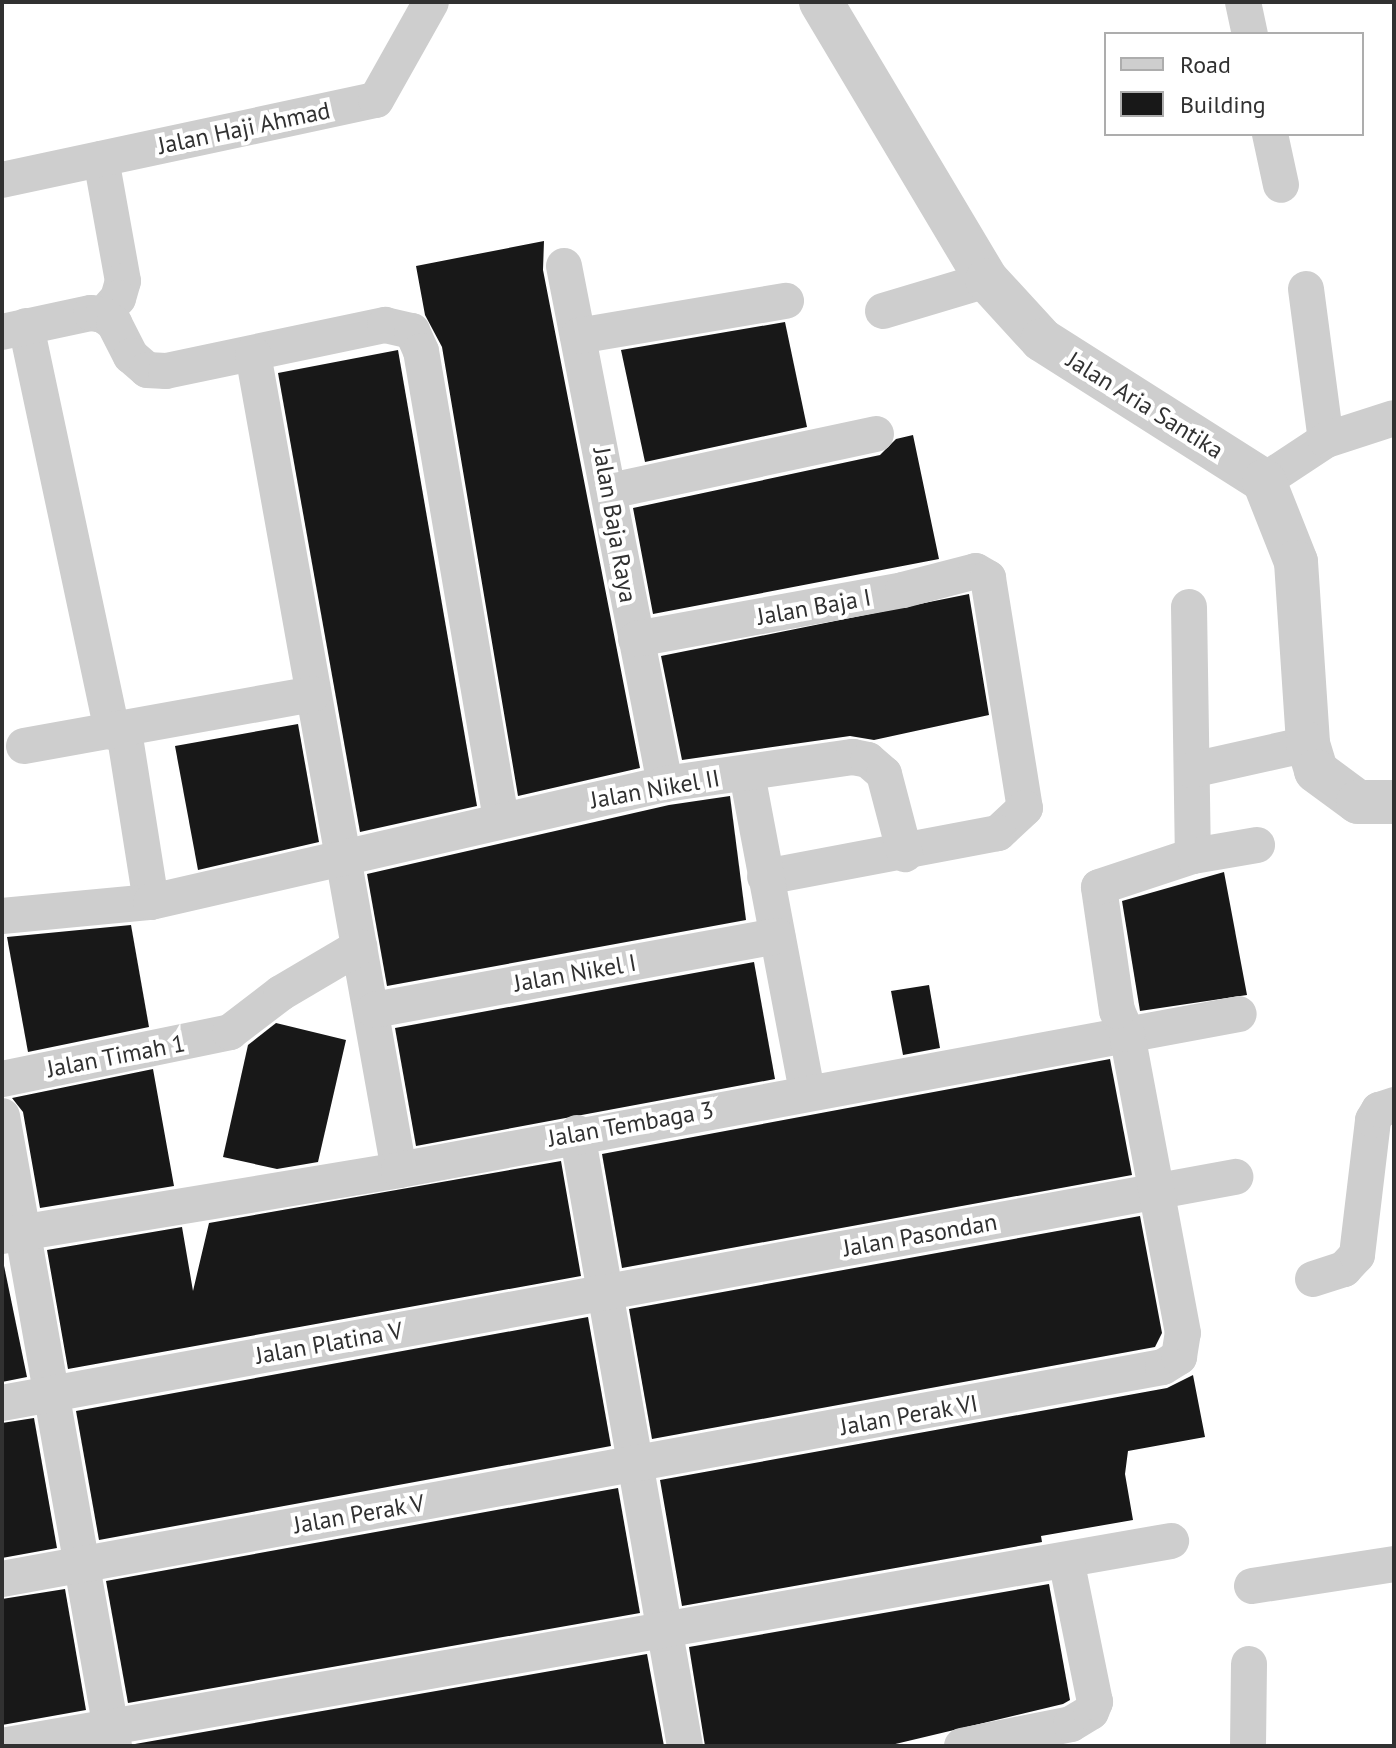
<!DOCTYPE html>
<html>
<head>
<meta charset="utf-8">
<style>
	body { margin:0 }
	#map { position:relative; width:1396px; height:1748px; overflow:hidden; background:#fff; font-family:"PT Sans",sans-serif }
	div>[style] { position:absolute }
	.building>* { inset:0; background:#181818 }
	.minor>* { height:36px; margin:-18px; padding:0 18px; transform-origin:18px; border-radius:18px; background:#cecece }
	.tertiary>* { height:44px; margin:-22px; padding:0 22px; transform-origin:22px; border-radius:22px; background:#cecece }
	span { translate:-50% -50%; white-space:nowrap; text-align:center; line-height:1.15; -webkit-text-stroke:8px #fff; paint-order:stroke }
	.street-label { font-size:24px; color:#313131 }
	.frame { position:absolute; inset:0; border:4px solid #313131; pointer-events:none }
	.legend { position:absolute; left:1104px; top:32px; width:260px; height:104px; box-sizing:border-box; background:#fff; border:2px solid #adadad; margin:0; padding:10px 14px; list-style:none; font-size:24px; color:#313131 }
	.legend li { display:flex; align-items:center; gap:16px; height:40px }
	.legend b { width:40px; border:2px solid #adadad }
</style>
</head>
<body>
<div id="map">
	<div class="building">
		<i style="clip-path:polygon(544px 241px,543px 270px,640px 768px,518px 796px,442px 347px,425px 315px,416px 266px)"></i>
		<i style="clip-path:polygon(785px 322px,807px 427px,645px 462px,621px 350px)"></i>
		<i style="clip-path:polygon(398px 350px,477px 806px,360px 832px,278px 373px)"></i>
		<i style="clip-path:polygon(913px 435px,939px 559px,653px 614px,633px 508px,880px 455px,896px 439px)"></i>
		<i style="clip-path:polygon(969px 594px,989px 715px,874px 740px,850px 736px,682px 760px,661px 656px)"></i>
		<i style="clip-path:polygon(298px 724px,319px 842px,198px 870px,175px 746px)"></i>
		<i style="clip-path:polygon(730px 796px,746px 920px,387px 986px,367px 874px,669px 805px)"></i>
		<i style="clip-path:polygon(1224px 872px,1247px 995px,1140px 1011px,1122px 901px)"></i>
		<i style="clip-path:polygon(131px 925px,149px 1027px,28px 1052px,7px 937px)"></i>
		<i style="clip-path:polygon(754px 962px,775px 1079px,416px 1146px,395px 1028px)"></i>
		<i style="clip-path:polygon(929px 985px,940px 1048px,903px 1055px,891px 991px)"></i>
		<i style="clip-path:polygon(276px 1023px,346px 1040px,318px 1162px,277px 1169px,223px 1157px,248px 1045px)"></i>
		<i style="clip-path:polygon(1110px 1059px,1132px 1175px,622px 1268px,602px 1154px)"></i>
		<i style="clip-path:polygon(153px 1069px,174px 1186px,40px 1208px,23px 1112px,12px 1098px)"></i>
		<i style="clip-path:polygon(561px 1161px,581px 1276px,68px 1369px,47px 1250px,182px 1227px,193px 1291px,209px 1223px)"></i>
		<i style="clip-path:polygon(1140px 1216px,1162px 1333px,1155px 1347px,652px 1439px,629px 1309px)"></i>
		<i style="clip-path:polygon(2px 1256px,27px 1377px,2px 1382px)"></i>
		<i style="clip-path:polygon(588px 1317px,611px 1446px,99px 1540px,76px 1411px)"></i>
		<i style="clip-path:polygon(1193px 1375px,1205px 1437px,1128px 1451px,1125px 1474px,1133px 1520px,1041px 1536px,1042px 1542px,682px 1606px,660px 1480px,1167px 1388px)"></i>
		<i style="clip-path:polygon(34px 1418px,57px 1548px,2px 1558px,2px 1423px)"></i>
		<i style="clip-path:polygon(618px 1488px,640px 1613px,128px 1703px,106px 1581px)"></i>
		<i style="clip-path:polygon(1049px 1584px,1070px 1700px,1063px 1704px,887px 1746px,705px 1746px,689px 1647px)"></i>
		<i style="clip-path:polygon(65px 1589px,86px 1710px,2px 1725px,2px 1599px)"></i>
		<i style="clip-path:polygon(647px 1654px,664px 1746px,134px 1746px,135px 1744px)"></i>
	</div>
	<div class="minor">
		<i style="left:1243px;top:2px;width:33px;rotate:78deg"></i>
		<i style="left:1270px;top:134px;width:52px;rotate:77.8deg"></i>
		<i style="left:101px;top:159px;width:124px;rotate:79.8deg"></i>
		<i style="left:123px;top:281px;width:18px;rotate:106deg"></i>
		<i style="left:118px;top:298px;width:23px;rotate:131deg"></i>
		<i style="left:2px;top:180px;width:382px;rotate:-12.1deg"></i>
		<i style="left:376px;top:100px;width:112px;rotate:-60.7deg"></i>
		<i style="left:564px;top:266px;width:528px;rotate:78.97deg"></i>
		<i style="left:1306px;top:289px;width:152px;rotate:82.5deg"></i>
		<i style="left:883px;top:311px;width:109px;rotate:-16.6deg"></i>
		<i style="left:26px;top:326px;width:415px;rotate:78deg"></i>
		<i style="left:2px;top:332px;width:91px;rotate:-12.1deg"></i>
		<i style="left:91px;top:313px;width:12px;rotate:9deg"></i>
		<i style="left:103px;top:315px;width:14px;rotate:36deg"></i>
		<i style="left:114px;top:323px;width:37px;rotate:63deg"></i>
		<i style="left:131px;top:356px;width:21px;rotate:41deg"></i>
		<i style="left:147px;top:370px;width:19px;rotate:3deg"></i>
		<i style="left:166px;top:371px;width:224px;rotate:-11.9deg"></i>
		<i style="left:385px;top:325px;width:28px;rotate:13deg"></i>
		<i style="left:412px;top:331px;width:22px;rotate:66deg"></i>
		<i style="left:421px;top:351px;width:475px;rotate:80.3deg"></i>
		<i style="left:578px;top:336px;width:211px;rotate:-9.6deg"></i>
		<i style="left:253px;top:354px;width:829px;rotate:79.86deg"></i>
		<i style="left:1264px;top:481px;width:74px;rotate:-33.5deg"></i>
		<i style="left:1326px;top:440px;width:71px;rotate:-17.9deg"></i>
		<i style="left:610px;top:491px;width:272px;rotate:-12.1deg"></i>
		<i style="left:1189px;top:607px;width:249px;rotate:89.1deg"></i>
		<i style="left:636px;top:639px;width:271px;rotate:-10.4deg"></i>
		<i style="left:903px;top:590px;width:75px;rotate:-14.6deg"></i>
		<i style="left:976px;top:571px;width:14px;rotate:30deg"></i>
		<i style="left:988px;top:578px;width:233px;rotate:80.9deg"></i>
		<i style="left:1025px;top:808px;width:37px;rotate:137deg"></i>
		<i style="left:998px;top:833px;width:237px;rotate:169.3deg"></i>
		<i style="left:124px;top:731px;width:173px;rotate:81deg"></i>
		<i style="left:24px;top:746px;width:293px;rotate:-10.2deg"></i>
		<i style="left:1192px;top:770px;width:119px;rotate:-12.6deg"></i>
		<i style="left:747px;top:774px;width:324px;rotate:79.3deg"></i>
		<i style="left:2px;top:916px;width:150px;rotate:-5.4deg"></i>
		<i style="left:151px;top:902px;width:527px;rotate:-12.93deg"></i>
		<i style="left:665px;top:784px;width:190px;rotate:-8.2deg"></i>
		<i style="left:853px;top:757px;width:15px;rotate:11deg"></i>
		<i style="left:868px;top:760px;width:21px;rotate:41deg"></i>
		<i style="left:884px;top:774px;width:83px;rotate:75.3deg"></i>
		<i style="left:374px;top:1010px;width:410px;rotate:-10.4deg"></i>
		<i style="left:2px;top:1079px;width:233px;rotate:-11.6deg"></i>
		<i style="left:230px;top:1032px;width:64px;rotate:-37.4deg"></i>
		<i style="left:281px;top:993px;width:91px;rotate:-30.5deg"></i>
		<i style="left:2px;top:1116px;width:640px;rotate:79.92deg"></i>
		<i style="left:577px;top:1133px;width:622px;rotate:80.01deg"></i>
		<i style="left:2px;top:1236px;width:402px;rotate:-9.4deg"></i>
		<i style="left:399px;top:1170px;width:854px;rotate:-10.52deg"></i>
		<i style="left:1313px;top:1279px;width:33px;rotate:-18deg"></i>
		<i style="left:1344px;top:1269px;width:19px;rotate:-47deg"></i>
		<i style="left:1357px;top:1255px;width:136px;rotate:-83.2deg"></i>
		<i style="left:1373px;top:1120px;width:12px;rotate:-59deg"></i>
		<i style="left:1379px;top:1110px;width:16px;rotate:-18deg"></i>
		<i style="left:2px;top:1403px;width:1254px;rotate:-10.39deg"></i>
		<i style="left:2px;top:1579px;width:1180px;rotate:-10.35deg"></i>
		<i style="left:1163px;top:1367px;width:19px;rotate:-32deg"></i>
		<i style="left:1179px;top:1357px;width:24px;rotate:-81deg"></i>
		<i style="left:1183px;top:1333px;width:304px;rotate:-100.6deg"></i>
		<i style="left:1127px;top:1034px;width:25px;rotate:-113deg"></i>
		<i style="left:1117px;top:1011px;width:125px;rotate:-98.3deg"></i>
		<i style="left:1099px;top:887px;width:99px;rotate:-18.3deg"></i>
		<i style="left:1193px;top:856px;width:65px;rotate:-9.8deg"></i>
		<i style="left:1252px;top:1586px;width:144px;rotate:-8.8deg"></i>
		<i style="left:2px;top:1746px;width:1187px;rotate:-9.95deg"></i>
		<i style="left:962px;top:1746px;width:111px;rotate:-11.4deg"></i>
		<i style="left:1071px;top:1724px;width:23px;rotate:-31deg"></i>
		<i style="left:1091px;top:1712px;width:11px;rotate:-68deg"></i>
		<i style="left:1095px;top:1702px;width:145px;rotate:-101.5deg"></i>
		<i style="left:1248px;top:1746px;width:82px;rotate:-89.3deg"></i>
	</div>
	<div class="tertiary">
		<i style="left:821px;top:2px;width:324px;rotate:59.2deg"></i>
		<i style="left:987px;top:280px;width:81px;rotate:47.5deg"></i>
		<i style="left:1042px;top:340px;width:263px;rotate:32.4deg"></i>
		<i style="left:1264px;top:481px;width:87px;rotate:68.4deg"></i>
		<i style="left:1296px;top:562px;width:182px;rotate:86.2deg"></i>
		<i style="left:1308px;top:744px;width:28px;rotate:73deg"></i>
		<i style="left:1316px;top:771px;width:52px;rotate:36.4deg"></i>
		<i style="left:1358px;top:802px;width:36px"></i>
	</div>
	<div class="street-label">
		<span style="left:244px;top:128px;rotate:-12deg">Jalan Haji Ahmad</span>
		<span style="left:1145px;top:405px;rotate:32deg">Jalan Aria Santika</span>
		<span style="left:615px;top:525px;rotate:80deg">Jalan Baja Raya</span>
		<span style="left:814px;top:607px;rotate:-10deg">Jalan Baja I</span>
		<span style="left:655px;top:789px;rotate:-10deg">Jalan Nikel II</span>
		<span style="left:575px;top:973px;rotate:-10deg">Jalan Nikel I</span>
		<span style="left:116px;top:1056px;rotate:-11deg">Jalan Timah 1</span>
		<span style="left:631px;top:1124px;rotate:-10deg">Jalan Tembaga 3</span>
		<span style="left:920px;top:1235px;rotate:-10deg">Jalan Pasondan</span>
		<span style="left:329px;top:1343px;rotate:-10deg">Jalan Platina V</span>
		<span style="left:909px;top:1415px;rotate:-10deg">Jalan Perak VI</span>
		<span style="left:359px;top:1514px;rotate:-10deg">Jalan Perak V</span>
	</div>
	<div class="frame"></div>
	<ul class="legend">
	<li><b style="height:10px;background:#cecece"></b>Road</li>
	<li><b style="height:22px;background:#181818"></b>Building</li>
	</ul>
</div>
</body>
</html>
